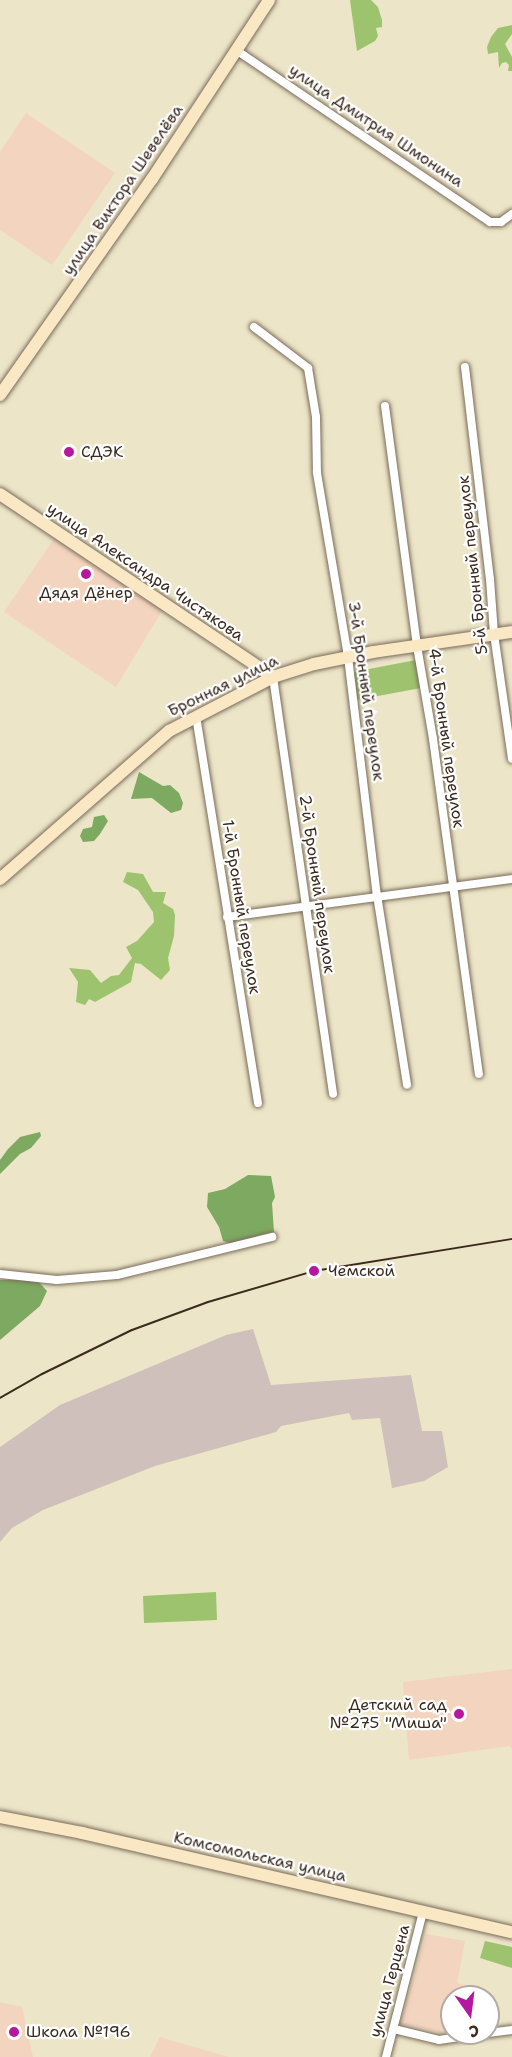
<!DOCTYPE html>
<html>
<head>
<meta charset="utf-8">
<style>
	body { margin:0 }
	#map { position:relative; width:512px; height:2057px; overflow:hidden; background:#ede5c8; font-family:"Shantell Sans",sans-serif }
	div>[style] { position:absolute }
	.built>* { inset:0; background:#f3d4bf }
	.industrial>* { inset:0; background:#cfc0bb }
	.green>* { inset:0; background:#9dc36e }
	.forest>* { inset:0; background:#7ea961 }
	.roads { filter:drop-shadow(0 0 2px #796b5a) drop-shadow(0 0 2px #796b5a) }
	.street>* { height:8px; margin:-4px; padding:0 4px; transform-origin:4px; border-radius:4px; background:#fff }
	.secondary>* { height:12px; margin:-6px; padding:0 6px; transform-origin:6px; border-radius:6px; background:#fae7c3 }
	.rail>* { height:2px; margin:-1px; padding:0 1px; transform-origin:1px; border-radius:1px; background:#3b2a1e }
	.dots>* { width:16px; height:16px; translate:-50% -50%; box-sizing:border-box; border:3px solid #fff; border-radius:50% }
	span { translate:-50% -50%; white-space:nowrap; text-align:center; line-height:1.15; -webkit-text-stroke:4.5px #fff; paint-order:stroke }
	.street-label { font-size:16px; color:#3b2a1e }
	.poi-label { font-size:16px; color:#3b2a1e }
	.left { translate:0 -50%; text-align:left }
	.right { translate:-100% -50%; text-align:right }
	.north { position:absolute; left:440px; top:1985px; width:60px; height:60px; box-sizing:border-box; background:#fff; border:2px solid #b1aaa5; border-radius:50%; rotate:166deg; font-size:16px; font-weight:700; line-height:24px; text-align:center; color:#3b2a1e }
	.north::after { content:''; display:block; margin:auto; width:21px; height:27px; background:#b5179e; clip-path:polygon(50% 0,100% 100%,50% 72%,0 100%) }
</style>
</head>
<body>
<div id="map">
	<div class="built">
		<i style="clip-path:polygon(26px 113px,115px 173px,52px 265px,0 230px,0 152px)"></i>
		<i style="clip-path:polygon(58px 533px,165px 606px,116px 687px,4px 612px)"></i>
		<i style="clip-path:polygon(512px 1669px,512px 1749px,510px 1746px,409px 1760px,403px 1682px)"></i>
		<i style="clip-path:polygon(426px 1934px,465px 1941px,457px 1983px,469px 1987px,466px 1997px,452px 1997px,452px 2033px,457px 2033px,456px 2036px,400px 2024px)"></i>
		<i style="clip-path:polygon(0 2002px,22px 2007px,33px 2057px,0 2057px)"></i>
		<i style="clip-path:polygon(160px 2037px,229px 2057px,150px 2057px)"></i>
	</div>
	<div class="industrial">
		<i style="clip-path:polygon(253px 1329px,271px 1385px,411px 1375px,422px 1431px,442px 1431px,448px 1467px,424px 1481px,392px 1488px,380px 1418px,352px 1420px,349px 1413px,281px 1426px,276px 1432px,155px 1466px,43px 1510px,12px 1528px,0 1542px,0 1447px,60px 1405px,226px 1335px)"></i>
	</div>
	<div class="green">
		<i style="clip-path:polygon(350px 0,371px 0,378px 7px,382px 20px,382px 27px,376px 28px,378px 36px,375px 41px,357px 51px)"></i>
		<i style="clip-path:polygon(512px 25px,512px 34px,505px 44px,512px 57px,512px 71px,508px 71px,509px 65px,506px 62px,502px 63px,499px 68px,498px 52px,488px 54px,487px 47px,491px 37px,498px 28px)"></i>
		<i style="clip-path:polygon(416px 660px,421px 688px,356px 700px,353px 672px)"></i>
		<i style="clip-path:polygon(127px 872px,143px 874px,153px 892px,166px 892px,163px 903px,173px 909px,175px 915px,174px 936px,168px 958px,170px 970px,161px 980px,141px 964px,135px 963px,131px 982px,95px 1002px,89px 999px,85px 1005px,76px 1002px,78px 982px,69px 968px,90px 970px,101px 983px,111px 976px,119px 975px,132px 958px,126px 947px,137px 941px,154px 922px,153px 912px,138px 890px,123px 882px)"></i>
		<i style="clip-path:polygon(216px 1592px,217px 1620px,144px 1623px,143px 1596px)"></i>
		<i style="clip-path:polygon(485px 1941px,512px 1947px,512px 1968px,480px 1958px)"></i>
	</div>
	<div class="forest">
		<i style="clip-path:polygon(139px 772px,163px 786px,170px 785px,179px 793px,183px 803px,181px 810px,171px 813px,152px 798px,131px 799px)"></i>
		<i style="clip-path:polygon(104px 815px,108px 821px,100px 834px,94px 841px,83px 842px,80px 836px,83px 829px,92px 827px,94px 817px)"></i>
		<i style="clip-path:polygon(40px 1132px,41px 1136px,31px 1148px,20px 1154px,0 1174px,0 1160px,8px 1149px,20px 1137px)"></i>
		<i style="clip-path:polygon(248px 1175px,271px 1176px,275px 1197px,272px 1203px,274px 1232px,260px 1235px,235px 1245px,223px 1241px,219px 1227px,207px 1207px,208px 1193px,225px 1189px)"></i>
		<i style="clip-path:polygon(36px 1279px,47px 1291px,40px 1306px,0 1340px,0 1280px)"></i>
	</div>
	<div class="roads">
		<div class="street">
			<i style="left:236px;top:50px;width:307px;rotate:34.1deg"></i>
			<i style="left:490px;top:222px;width:11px"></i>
			<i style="left:501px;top:222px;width:14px;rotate:-36deg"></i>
			<i style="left:254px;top:327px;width:68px;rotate:37.2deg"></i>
			<i style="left:308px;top:368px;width:50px;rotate:80.7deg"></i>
			<i style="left:316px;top:417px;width:56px;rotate:89deg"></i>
			<i style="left:317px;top:473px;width:187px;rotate:80.4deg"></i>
			<i style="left:348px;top:657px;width:240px;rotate:83.1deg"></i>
			<i style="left:377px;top:895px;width:192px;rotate:81deg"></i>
			<i style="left:465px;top:367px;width:213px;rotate:83.3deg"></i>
			<i style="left:490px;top:579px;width:55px;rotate:85.8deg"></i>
			<i style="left:494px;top:634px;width:126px;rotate:81.8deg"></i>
			<i style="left:385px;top:406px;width:242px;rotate:82.4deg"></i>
			<i style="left:417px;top:646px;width:94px;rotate:80.2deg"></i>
			<i style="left:433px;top:739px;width:338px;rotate:82.2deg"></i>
			<i style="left:273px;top:677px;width:421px;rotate:81.8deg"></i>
			<i style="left:196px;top:716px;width:392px;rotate:80.9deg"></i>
			<i style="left:227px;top:917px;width:288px;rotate:-7.6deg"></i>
			<i style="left:0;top:1274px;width:57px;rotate:6deg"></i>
			<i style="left:57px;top:1280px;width:60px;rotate:-4.8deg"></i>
			<i style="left:117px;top:1275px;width:160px;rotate:-13.8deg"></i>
			<i style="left:394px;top:2029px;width:46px;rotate:13.7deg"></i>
			<i style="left:439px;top:2040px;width:49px;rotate:-8.3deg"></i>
			<i style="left:488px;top:2033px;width:24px;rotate:-7deg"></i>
			<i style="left:386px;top:2057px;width:150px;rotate:-75.7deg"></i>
		</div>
		<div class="secondary">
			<i style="left:0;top:395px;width:264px;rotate:-54.9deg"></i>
			<i style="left:152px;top:179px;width:214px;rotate:-56.8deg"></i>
			<i style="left:0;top:494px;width:329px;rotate:33.8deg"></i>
			<i style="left:0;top:879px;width:225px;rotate:-41.2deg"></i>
			<i style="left:169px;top:731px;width:117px;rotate:-27.4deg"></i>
			<i style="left:273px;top:677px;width:43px;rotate:-17.6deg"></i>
			<i style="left:314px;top:664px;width:60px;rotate:-11.5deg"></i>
			<i style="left:373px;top:652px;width:140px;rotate:-8.2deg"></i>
			<i style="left:0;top:1817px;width:84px;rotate:11deg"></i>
			<i style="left:82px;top:1833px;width:441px;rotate:13deg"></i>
		</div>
	</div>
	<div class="rail">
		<i style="left:0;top:1398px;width:48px;rotate:-29.7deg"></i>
		<i style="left:42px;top:1374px;width:100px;rotate:-26.1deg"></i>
		<i style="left:132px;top:1330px;width:81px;rotate:-20.2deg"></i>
		<i style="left:208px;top:1302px;width:110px;rotate:-16.3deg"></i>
		<i style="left:314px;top:1271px;width:201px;rotate:-9.2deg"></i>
	</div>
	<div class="dots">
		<i style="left:69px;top:452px;background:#b5179e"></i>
		<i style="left:86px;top:574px;background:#b5179e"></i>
		<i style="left:314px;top:1271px;background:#b5179e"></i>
		<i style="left:459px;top:1714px;background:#b5179e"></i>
		<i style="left:14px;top:2032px;background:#b5179e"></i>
	</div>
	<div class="street-label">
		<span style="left:376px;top:126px;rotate:34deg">улица Дмитрия Шмонина</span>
		<span style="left:123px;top:190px;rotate:-56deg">улица Виктора Шевелёва</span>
		<span style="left:473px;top:565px;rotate:-96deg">5-й Бронный переулок</span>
		<span style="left:145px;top:572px;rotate:34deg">улица Александра Чистякова</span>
		<span style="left:223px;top:686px;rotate:-26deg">Бронная улица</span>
		<span style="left:366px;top:691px;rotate:82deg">3-й Бронный переулок</span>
		<span style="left:446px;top:738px;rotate:82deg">4-й Бронный переулок</span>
		<span style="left:317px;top:884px;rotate:82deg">2-й Бронный переулок</span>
		<span style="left:241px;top:907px;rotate:81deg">1-й Бронный переулок</span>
		<span style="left:260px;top:1857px;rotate:13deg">Комсомольская улица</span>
		<span style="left:390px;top:1981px;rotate:-75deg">улица Герцена</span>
	</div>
	<div class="poi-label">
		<span class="left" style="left:81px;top:452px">СДЭК</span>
		<span style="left:86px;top:593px">Дядя Дёнер</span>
		<span class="left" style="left:328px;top:1271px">Чемской</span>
		<span class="right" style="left:447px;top:1714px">Детский сад<br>№275 "Миша"</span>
		<span class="left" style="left:26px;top:2032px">Школа №196</span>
	</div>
	<div class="north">С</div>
</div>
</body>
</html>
